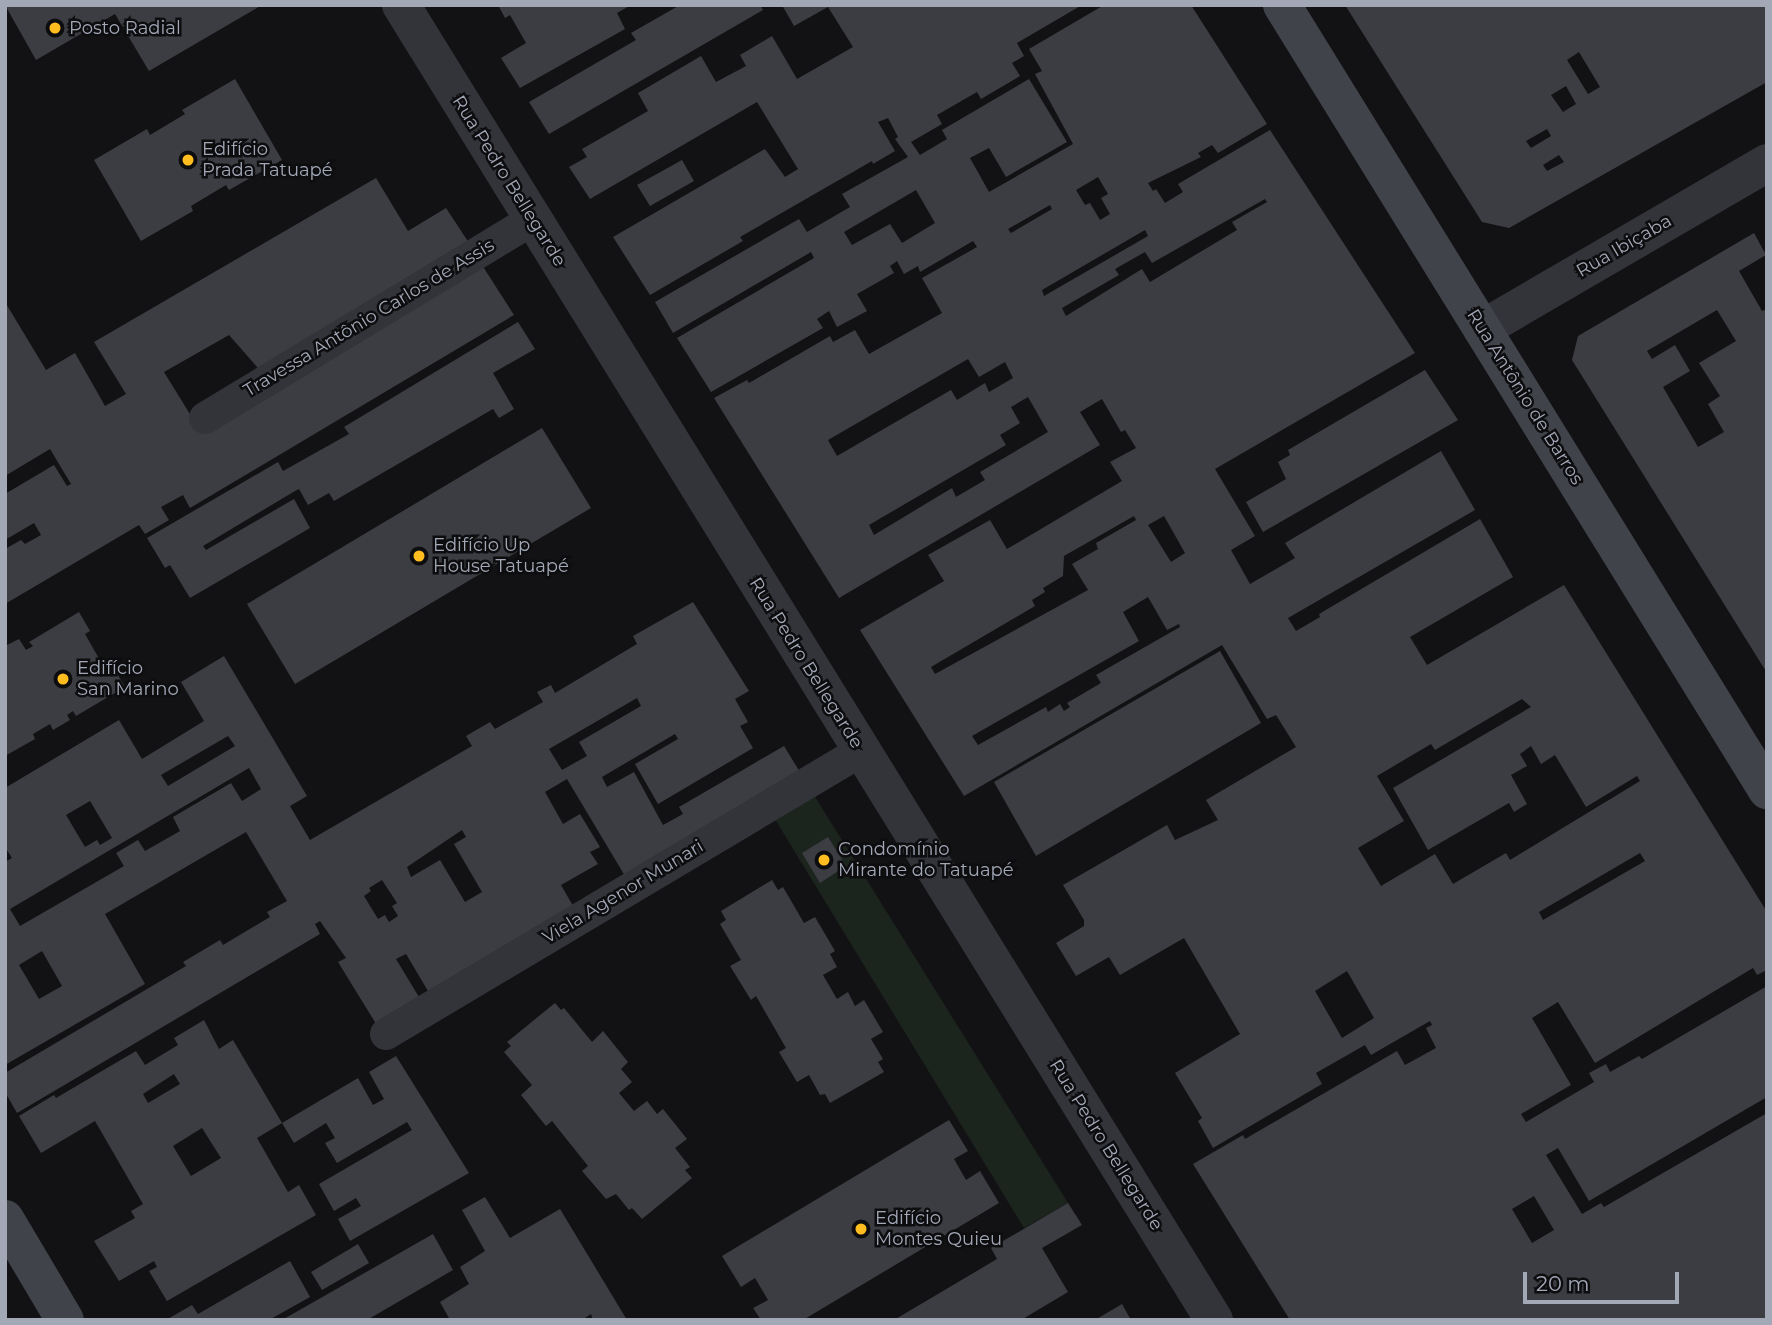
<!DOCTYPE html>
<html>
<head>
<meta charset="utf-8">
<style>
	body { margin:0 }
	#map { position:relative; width:1772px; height:1325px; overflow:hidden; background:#121214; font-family:Montserrat,sans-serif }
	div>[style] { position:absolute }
	.green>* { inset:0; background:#1c241e }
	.building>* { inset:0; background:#3c3d42 }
	.lane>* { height:32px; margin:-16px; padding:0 16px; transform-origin:16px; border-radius:16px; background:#33343a }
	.street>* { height:38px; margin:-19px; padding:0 19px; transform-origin:19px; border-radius:19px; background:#33343a }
	.secondary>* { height:38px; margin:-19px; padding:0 19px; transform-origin:19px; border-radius:19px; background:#41434a }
	.dots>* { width:19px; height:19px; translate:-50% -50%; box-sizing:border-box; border:4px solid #0d0d0f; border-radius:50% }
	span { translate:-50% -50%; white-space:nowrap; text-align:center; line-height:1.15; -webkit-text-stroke:5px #0d0d0f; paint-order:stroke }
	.poi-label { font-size:18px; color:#a2a8b6 }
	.left { translate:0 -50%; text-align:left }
	.street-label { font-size:18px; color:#a2a8b6 }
	.frame { position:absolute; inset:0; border:7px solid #a2a8b6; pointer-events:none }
	.scale { position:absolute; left:1523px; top:1272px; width:156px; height:32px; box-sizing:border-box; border:4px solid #a2a8b6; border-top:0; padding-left:9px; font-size:21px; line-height:24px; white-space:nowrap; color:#a2a8b6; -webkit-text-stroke:5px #0d0d0f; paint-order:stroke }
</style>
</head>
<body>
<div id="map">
	<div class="green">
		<i style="clip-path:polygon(812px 792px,1068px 1203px,1024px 1228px,773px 816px)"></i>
	</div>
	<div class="building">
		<i style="clip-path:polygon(5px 5px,262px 5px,149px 71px,115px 14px,36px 60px)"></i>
		<i style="clip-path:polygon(498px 5px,631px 5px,617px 13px,625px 29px,520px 88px,501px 58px,526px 43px,510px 15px,505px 18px)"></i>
		<i style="clip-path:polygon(680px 5px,760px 5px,763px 10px,549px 134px,529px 102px,636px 40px,631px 33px)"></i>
		<i style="clip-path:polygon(evenodd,782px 5px,1082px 5px,1017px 43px,1024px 56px,1012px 63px,1020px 76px,981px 99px,977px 92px,937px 115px,942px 124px,911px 142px,920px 155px,947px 139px,942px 130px,1029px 79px,1067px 142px,1006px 177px,989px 148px,970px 158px,989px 192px,1073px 144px,1035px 74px,1042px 71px,1029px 49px,1104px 5px,1191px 5px,1267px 124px,1218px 153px,1212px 145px,1198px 153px,1201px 157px,1148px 183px,1153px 191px,1156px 189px,1165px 203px,1183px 192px,1178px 184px,1270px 130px,1415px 353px,1215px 469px,1255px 536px,1231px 550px,1250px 584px,1295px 558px,1285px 543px,1441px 451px,1475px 510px,1288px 618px,1296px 631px,1320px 617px,1319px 614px,1480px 519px,1513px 577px,1410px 637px,1427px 665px,1564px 585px,1767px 912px,1767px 970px,1757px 975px,1753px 968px,1595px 1063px,1558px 1002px,1532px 1018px,1571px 1085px,1521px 1114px,1526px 1122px,1594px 1082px,1589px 1073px,1606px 1064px,1610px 1072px,1639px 1056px,1642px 1059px,1767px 986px,1767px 1097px,1589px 1201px,1558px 1148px,1546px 1155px,1582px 1214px,1601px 1203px,1604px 1207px,1767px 1113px,1767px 1320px,1290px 1320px,1193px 1164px,1243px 1135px,1245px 1139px,1397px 1051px,1405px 1065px,1436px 1048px,1426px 1028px,1432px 1025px,1430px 1021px,1371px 1055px,1365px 1045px,1316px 1073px,1322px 1084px,1213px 1148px,1198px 1121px,1202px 1118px,1175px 1073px,1240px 1034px,1184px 938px,1120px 975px,1109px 957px,1076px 976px,1056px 943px,1084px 926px,1084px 920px,1063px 885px,1167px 825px,1175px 840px,1218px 820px,1206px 800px,1296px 747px,1276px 715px,1267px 719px,1222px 645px,964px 796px,860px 630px,944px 581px,928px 555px,990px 520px,1007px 549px,1122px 481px,1110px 462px,1136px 448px,1125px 430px,1121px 432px,1102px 399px,1080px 412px,1100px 445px,839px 598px,714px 398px,747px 380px,749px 383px,830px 336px,833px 342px,855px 330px,869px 354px,942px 313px,922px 278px,977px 247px,973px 241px,920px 272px,918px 266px,904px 274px,897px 261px,890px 266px,894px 273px,857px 294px,867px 311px,837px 327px,829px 311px,817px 319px,823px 328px,711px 392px,677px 338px,814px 258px,811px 252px,673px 333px,655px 302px,799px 219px,807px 232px,850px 207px,842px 194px,908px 157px,895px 139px,898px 137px,888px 118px,878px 122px,895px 151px,873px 164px,872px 161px,740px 237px,743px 241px,650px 295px,613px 237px,765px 149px,785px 177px,798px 169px,757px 102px,590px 199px,569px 167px,587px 157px,582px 149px,648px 111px,638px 93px,701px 56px,716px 82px,746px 66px,740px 55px,772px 36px,797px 79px,853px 47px,828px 7px,794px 26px,782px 5px,1098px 177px,1108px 194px,1101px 198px,1110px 214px,1100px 220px,1090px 203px,1085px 205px,1076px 190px,1098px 177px,782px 5px,916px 190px,935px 223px,902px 243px,890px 224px,852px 245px,844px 232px,916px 190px,782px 5px,1265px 199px,1267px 202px,1232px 222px,1237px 230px,1150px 282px,1142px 269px,1066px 316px,1062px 308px,1119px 275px,1115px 269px,1145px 252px,1152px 263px,1265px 199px,782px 5px,1050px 205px,1052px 209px,1011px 233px,1008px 229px,1050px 205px,782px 5px,1145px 230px,1148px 236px,1044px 296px,1042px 290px,1145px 230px,782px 5px,968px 359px,979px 377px,1005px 362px,1013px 378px,989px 392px,985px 383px,957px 400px,951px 390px,837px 456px,828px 440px,968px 359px,782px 5px,1028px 397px,1048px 432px,980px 472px,985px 480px,956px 497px,952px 488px,874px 535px,869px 525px,1006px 445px,1000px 435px,1020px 423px,1011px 407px,1028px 397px,782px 5px,1134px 516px,1136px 520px,1096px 543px,1098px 549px,1072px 564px,1088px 590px,935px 674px,931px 667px,1035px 606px,1032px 600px,1045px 592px,1043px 588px,1063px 576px,1064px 556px,1134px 516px,782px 5px,1164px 516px,1185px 553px,1171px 562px,1148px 525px,1164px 516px,782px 5px,1148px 597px,1167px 630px,1179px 624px,1180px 627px,1096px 675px,1101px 683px,1067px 703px,1070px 707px,1064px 711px,1060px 704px,1048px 712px,1046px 707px,978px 745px,972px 736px,1139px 641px,1123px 612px,1148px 597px,782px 5px,1522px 699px,1531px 707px,1393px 788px,1428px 850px,1509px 803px,1514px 812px,1527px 804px,1511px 775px,1527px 766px,1520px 754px,1531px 746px,1541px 764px,1555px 755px,1586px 807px,1637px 776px,1640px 781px,1510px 860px,1506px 853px,1453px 884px,1435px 854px,1381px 886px,1358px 848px,1404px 821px,1377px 776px,1431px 744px,1435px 750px,1522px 699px,782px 5px,1640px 853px,1645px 861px,1543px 920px,1539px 912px,1640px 853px,782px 5px,1347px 971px,1374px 1018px,1342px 1038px,1315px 991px,1347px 971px,782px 5px,1534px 1196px,1554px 1230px,1532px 1243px,1512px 1209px,1534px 1196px)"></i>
		<i style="clip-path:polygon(evenodd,1345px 5px,1767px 5px,1767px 82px,1509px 228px,1482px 222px,1345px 5px,1579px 52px,1600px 87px,1588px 94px,1567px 60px,1579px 52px,1345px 5px,1566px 86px,1576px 104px,1563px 112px,1551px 95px,1566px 86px,1345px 5px,1547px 129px,1551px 136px,1531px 148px,1526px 141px,1547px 129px,1345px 5px,1559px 155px,1564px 162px,1547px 171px,1543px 165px,1559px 155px)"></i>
		<i style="clip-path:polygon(235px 79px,282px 160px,229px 190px,226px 185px,191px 206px,193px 211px,141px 241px,94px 160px,147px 129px,150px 135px,185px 114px,182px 110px)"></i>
		<i style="clip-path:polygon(682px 160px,694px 181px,650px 206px,637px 185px)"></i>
		<i style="clip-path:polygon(376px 178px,408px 231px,446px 208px,469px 243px,258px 368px,229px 335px,164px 372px,201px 432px,482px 265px,514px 315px,190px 508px,183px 495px,161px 507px,169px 520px,145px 534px,139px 525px,5px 604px,5px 549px,21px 540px,25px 544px,41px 535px,34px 523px,5px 540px,5px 494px,54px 465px,67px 486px,71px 484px,50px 449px,5px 476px,5px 302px,46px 370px,75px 353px,105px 406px,126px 394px,94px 342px)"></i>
		<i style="clip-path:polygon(evenodd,1754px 233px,1766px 255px,1739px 271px,1762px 311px,1767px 309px,1767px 673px,1572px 360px,1578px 336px,1754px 233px,1717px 310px,1736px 341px,1699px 363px,1720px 396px,1708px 404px,1724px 432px,1698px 447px,1663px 387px,1690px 371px,1675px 345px,1652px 359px,1647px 351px,1717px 310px)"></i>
		<i style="clip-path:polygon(518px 322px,535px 349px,493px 373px,514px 409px,499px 418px,493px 409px,334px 501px,329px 493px,308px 505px,299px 489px,295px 491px,203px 546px,206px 550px,294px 499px,310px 528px,190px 598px,170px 565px,165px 568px,147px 538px,278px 462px,283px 471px,349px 434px,344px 427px)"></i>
		<i style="clip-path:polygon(1425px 370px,1458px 420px,1263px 532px,1246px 502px,1286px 479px,1278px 462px,1290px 455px,1288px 450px)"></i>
		<i style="clip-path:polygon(542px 428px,591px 508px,295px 684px,247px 604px)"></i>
		<i style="clip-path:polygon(evenodd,693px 602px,749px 691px,735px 699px,748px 722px,740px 726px,753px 748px,658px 804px,635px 764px,678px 739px,675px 734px,602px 777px,607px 787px,634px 772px,663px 825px,683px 814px,679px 807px,784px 746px,803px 777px,628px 881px,567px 779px,545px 792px,563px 824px,580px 814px,600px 847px,590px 852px,598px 864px,561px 885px,576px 911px,431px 996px,406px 954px,396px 959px,422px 1002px,378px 1027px,338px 962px,346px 958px,320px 921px,315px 924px,320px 934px,17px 1113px,5px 1092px,5px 1073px,186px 966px,183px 962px,220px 940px,223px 945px,270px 917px,267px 912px,287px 901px,246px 832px,105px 914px,145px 984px,5px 1065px,5px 862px,12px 858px,5px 847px,5px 788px,119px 720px,142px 759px,204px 721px,181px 682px,224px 656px,307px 796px,290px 806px,310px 840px,472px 746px,466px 736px,490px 722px,495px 729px,543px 702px,537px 692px,551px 685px,555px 693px,637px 644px,633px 636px,693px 602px,637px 698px,641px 706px,579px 742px,587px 756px,562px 770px,549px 749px,637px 698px,693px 602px,228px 736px,235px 746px,168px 786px,161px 775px,228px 736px,693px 602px,249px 768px,261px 789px,242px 801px,231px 783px,173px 817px,180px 831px,145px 851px,138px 840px,116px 853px,124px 866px,20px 926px,10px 909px,249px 768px,693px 602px,90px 801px,112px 838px,100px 845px,97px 840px,85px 847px,66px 815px,90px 801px,693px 602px,462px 830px,466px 837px,454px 844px,482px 892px,465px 902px,440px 860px,411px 877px,407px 867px,462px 830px,693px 602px,382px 880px,397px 903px,392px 906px,398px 916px,389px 922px,385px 915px,378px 919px,364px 896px,371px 891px,369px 888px,382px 880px,693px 602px,42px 951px,62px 986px,39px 999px,19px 965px,42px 951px)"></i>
		<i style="clip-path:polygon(79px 612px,90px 631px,85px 634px,106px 671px,113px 667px,125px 687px,76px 716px,73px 711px,67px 715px,70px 720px,53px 730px,50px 724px,33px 734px,35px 739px,5px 756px,5px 646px,19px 639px,26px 650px,33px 646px,29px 642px)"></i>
		<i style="clip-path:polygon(1220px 651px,1261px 723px,1036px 856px,994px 782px)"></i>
		<i style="clip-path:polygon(828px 837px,846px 866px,820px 883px,802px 853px)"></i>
		<i style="clip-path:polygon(772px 880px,778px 890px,783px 887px,804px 923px,815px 917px,835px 951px,830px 954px,837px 967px,823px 975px,837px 999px,848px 992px,855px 1006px,864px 1000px,883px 1032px,871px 1039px,883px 1059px,878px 1062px,884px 1072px,830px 1103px,825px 1094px,820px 1095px,809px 1075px,797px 1082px,779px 1052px,786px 1048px,756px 996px,751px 1000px,730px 966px,741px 960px,720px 924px,726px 920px,721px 911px)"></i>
		<i style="clip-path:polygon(555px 1003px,561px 1010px,564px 1008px,592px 1042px,603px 1031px,628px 1062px,621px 1069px,632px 1082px,619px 1093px,634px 1111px,647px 1101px,657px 1114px,663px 1109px,687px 1139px,675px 1148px,690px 1167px,685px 1170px,692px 1178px,642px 1219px,632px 1208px,629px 1210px,616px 1194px,606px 1199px,582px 1171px,588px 1166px,552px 1121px,546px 1126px,521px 1095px,532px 1085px,504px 1052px,511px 1046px,507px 1042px)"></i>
		<i style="clip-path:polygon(evenodd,204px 1020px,219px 1049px,233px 1040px,282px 1123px,257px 1138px,288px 1192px,299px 1185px,316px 1215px,167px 1301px,149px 1271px,157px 1267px,154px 1261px,119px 1281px,94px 1241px,135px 1218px,131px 1211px,143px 1204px,95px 1121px,41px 1153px,19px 1116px,54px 1095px,56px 1098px,136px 1051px,145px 1065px,178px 1045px,174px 1038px,204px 1020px,174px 1074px,180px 1084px,148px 1103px,143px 1094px,174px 1074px,204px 1020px,202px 1128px,221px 1158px,191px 1176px,173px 1146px,202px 1128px)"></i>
		<i style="clip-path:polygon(396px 1056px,469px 1173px,350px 1241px,338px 1219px,361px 1206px,356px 1198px,334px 1211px,319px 1184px,412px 1130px,407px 1122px,337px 1163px,325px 1143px,335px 1138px,326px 1123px,294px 1143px,282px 1123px,358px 1078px,373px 1105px,384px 1099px,369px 1072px)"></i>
		<i style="clip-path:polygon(949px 1120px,968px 1151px,954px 1159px,966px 1180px,980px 1171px,999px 1203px,803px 1320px,761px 1320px,753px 1308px,768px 1300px,755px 1278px,741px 1287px,722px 1256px)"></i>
		<i style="clip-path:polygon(485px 1197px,510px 1238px,560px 1209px,627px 1320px,593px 1320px,591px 1314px,582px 1320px,450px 1320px,440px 1302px,469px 1284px,460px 1267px,485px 1251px,462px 1210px)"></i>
		<i style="clip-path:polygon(1068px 1203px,1082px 1225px,1042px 1248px,1068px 1292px,1021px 1320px,894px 1320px,997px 1259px,991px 1248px)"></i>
		<i style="clip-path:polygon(433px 1234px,453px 1270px,367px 1320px,282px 1320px)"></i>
		<i style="clip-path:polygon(358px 1244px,369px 1263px,322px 1290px,311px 1272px)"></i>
		<i style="clip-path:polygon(290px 1261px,310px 1297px,269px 1320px,166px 1320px,192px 1305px,198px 1314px)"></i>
		<i style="clip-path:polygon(1122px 1304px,1131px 1320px,1095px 1320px)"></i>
	</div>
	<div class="lane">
		<i style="left:205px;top:418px;width:384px;rotate:-31.2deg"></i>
		<i style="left:386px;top:1034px;width:553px;rotate:-30.79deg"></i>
	</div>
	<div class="street">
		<i style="left:401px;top:5px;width:1546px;rotate:58.27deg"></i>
		<i style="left:1482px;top:329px;width:330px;rotate:-30.2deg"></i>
	</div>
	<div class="secondary">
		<i style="left:1282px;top:5px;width:923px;rotate:58.29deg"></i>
		<i style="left:5px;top:1219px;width:117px;rotate:59.3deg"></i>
	</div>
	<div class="dots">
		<i style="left:55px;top:28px;background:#ffbd20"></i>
		<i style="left:188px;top:160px;background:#ffbd20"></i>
		<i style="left:419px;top:556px;background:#ffbd20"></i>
		<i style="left:63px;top:679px;background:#ffbd20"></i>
		<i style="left:824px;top:860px;background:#ffbd20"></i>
		<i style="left:861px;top:1229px;background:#ffbd20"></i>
	</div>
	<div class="poi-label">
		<span class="left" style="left:69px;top:28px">Posto Radial</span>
		<span class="left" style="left:202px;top:160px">Edifício<br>Prada Tatuapé</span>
		<span class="left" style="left:433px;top:556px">Edifício Up<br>House Tatuapé</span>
		<span class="left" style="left:77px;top:679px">Edifício<br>San Marino</span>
		<span class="left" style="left:838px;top:860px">Condomínio<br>Mirante do Tatuapé</span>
		<span class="left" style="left:875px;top:1229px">Edifício<br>Montes Quieu</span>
	</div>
	<div class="street-label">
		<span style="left:509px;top:181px;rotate:58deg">Rua Pedro Bellegarde</span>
		<span style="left:1624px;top:246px;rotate:-30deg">Rua Ibiçaba</span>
		<span style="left:369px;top:318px;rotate:-31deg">Travessa Antônio Carlos de Assis</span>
		<span style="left:1525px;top:397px;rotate:58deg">Rua Antônio de Barros</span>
		<span style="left:806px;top:663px;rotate:58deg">Rua Pedro Bellegarde</span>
		<span style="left:623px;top:892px;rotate:-31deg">Viela Agenor Munari</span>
		<span style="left:1106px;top:1145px;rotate:58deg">Rua Pedro Bellegarde</span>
	</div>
	<div class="frame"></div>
	<div class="scale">20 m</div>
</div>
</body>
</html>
